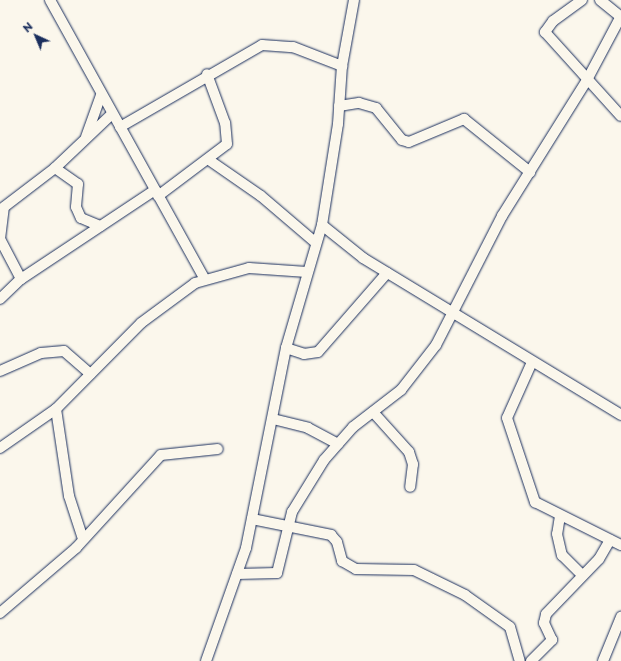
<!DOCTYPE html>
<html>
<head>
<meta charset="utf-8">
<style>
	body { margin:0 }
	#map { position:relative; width:621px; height:661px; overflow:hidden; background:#fbf7ec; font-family:"Playpen Sans",sans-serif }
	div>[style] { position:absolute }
	.roads { filter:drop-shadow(0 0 1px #1b2f5e) drop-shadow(0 0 1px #1b2f5e) }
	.minor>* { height:10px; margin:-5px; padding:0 5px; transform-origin:5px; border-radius:5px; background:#fbf7ec }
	span { translate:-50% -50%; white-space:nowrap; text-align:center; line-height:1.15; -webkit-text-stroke:3.5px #fbf7ec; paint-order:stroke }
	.north { position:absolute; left:16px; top:16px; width:40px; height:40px; -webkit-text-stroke:3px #fbf7ec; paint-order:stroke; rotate:316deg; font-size:11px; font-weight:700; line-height:16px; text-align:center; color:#1b2f5e }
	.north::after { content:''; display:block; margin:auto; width:14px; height:18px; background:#1b2f5e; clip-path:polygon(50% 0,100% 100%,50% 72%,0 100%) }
</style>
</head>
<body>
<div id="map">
	<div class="roads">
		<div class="minor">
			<i style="left:50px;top:0;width:318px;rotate:61deg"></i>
			<i style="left:582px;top:0;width:36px;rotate:144deg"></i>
			<i style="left:553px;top:21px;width:14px;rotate:126deg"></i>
			<i style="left:545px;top:32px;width:113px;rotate:47.9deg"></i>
			<i style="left:600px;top:0;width:27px;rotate:39deg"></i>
			<i style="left:339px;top:106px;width:20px;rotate:-9deg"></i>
			<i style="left:359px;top:103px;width:18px;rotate:16deg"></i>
			<i style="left:376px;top:108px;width:41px;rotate:50.9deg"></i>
			<i style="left:402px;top:140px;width:7px;rotate:16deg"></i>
			<i style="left:409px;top:142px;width:60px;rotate:-22.7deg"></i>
			<i style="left:464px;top:119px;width:85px;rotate:38.8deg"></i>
			<i style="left:120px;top:127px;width:164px;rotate:-30deg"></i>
			<i style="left:262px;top:45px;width:31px;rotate:4deg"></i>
			<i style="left:293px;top:47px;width:53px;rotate:21.2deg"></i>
			<i style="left:86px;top:137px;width:45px;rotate:-70.3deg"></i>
			<i style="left:209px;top:160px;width:63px;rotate:34.7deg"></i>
			<i style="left:261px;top:196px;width:72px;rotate:40.5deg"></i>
			<i style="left:55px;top:168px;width:28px;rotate:35deg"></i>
			<i style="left:78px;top:184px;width:23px;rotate:95deg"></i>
			<i style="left:76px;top:207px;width:12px;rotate:66deg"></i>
			<i style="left:81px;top:218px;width:21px;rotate:23deg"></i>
			<i style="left:158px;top:196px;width:86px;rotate:-37deg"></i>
			<i style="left:227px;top:144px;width:21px;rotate:-95deg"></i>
			<i style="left:225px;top:123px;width:52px;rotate:-110.2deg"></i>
			<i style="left:322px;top:225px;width:53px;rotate:38.8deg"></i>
			<i style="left:363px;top:258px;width:302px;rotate:31.3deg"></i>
			<i style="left:21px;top:279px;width:45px;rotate:-117.7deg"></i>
			<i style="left:0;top:239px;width:32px;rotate:-83deg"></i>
			<i style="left:4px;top:207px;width:64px;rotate:-37.4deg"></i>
			<i style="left:55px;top:168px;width:79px;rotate:-43.5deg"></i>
			<i style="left:0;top:299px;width:29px;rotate:-44deg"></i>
			<i style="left:21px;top:279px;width:161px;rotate:-33.6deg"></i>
			<i style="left:286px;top:348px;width:19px;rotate:18deg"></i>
			<i style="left:304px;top:354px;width:14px;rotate:-8deg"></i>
			<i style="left:318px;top:352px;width:105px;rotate:-48.9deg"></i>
			<i style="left:532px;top:362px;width:61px;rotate:114.1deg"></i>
			<i style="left:507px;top:418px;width:89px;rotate:71.6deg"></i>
			<i style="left:535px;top:502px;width:96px;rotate:26.6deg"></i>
			<i style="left:0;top:371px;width:45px;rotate:-23.7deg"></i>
			<i style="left:41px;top:353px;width:23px;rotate:-5deg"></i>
			<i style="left:64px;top:351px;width:35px;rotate:41deg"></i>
			<i style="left:56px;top:409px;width:88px;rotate:81.5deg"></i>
			<i style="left:69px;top:496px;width:45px;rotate:72deg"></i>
			<i style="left:373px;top:412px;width:54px;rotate:48deg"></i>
			<i style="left:409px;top:452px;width:13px;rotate:72deg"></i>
			<i style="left:413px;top:464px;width:23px;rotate:97deg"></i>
			<i style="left:273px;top:419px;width:36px;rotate:14deg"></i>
			<i style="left:308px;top:428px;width:34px;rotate:28deg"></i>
			<i style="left:0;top:448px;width:68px;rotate:-34.9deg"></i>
			<i style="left:56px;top:409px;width:121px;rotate:-45.3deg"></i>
			<i style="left:141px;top:323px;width:67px;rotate:-36.5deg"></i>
			<i style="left:195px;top:283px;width:56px;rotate:-15.5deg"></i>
			<i style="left:249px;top:268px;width:58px;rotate:3.9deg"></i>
			<i style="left:560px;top:516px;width:18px;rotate:99deg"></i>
			<i style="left:557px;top:534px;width:22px;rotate:77deg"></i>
			<i style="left:562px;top:555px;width:28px;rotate:45deg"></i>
			<i style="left:252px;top:519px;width:81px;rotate:11.4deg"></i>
			<i style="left:331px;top:535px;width:9px;rotate:49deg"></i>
			<i style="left:337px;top:542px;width:20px;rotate:75deg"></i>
			<i style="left:342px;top:561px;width:16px;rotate:30deg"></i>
			<i style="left:356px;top:569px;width:58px;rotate:1deg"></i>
			<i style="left:414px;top:570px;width:57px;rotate:26.1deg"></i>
			<i style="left:465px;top:595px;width:55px;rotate:35.4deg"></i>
			<i style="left:510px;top:627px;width:35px;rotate:74deg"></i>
			<i style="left:237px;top:574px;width:40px;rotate:-1.4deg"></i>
			<i style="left:277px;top:573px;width:63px;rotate:-76.2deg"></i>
			<i style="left:292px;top:512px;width:61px;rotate:-58.4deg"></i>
			<i style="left:324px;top:460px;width:44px;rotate:-48.7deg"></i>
			<i style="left:353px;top:427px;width:61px;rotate:-37.6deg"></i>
			<i style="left:401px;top:390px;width:57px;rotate:-52.1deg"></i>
			<i style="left:436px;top:345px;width:145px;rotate:-62.9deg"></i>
			<i style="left:502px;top:216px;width:160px;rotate:-58deg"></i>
			<i style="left:587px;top:80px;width:72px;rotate:-62deg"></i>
			<i style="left:0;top:613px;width:100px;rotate:-40.5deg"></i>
			<i style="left:76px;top:548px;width:126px;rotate:-47.6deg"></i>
			<i style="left:161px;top:455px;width:57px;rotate:-6deg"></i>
			<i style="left:206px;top:661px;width:120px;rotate:-70.5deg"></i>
			<i style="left:246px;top:548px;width:204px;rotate:-78.7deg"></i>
			<i style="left:286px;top:348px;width:128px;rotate:-73.7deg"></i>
			<i style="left:322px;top:225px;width:102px;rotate:-81deg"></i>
			<i style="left:338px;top:124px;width:58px;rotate:-86.1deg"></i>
			<i style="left:342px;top:66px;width:67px;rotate:-79.7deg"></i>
			<i style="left:531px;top:661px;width:30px;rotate:-45deg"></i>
			<i style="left:552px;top:640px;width:19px;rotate:-115deg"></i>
			<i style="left:544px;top:623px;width:9px;rotate:-77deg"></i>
			<i style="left:546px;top:614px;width:76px;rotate:-46.1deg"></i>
			<i style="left:599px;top:559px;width:22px;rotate:-60deg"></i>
			<i style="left:603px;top:661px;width:48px;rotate:-67.8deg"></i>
		</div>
	</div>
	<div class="north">N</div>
</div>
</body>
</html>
